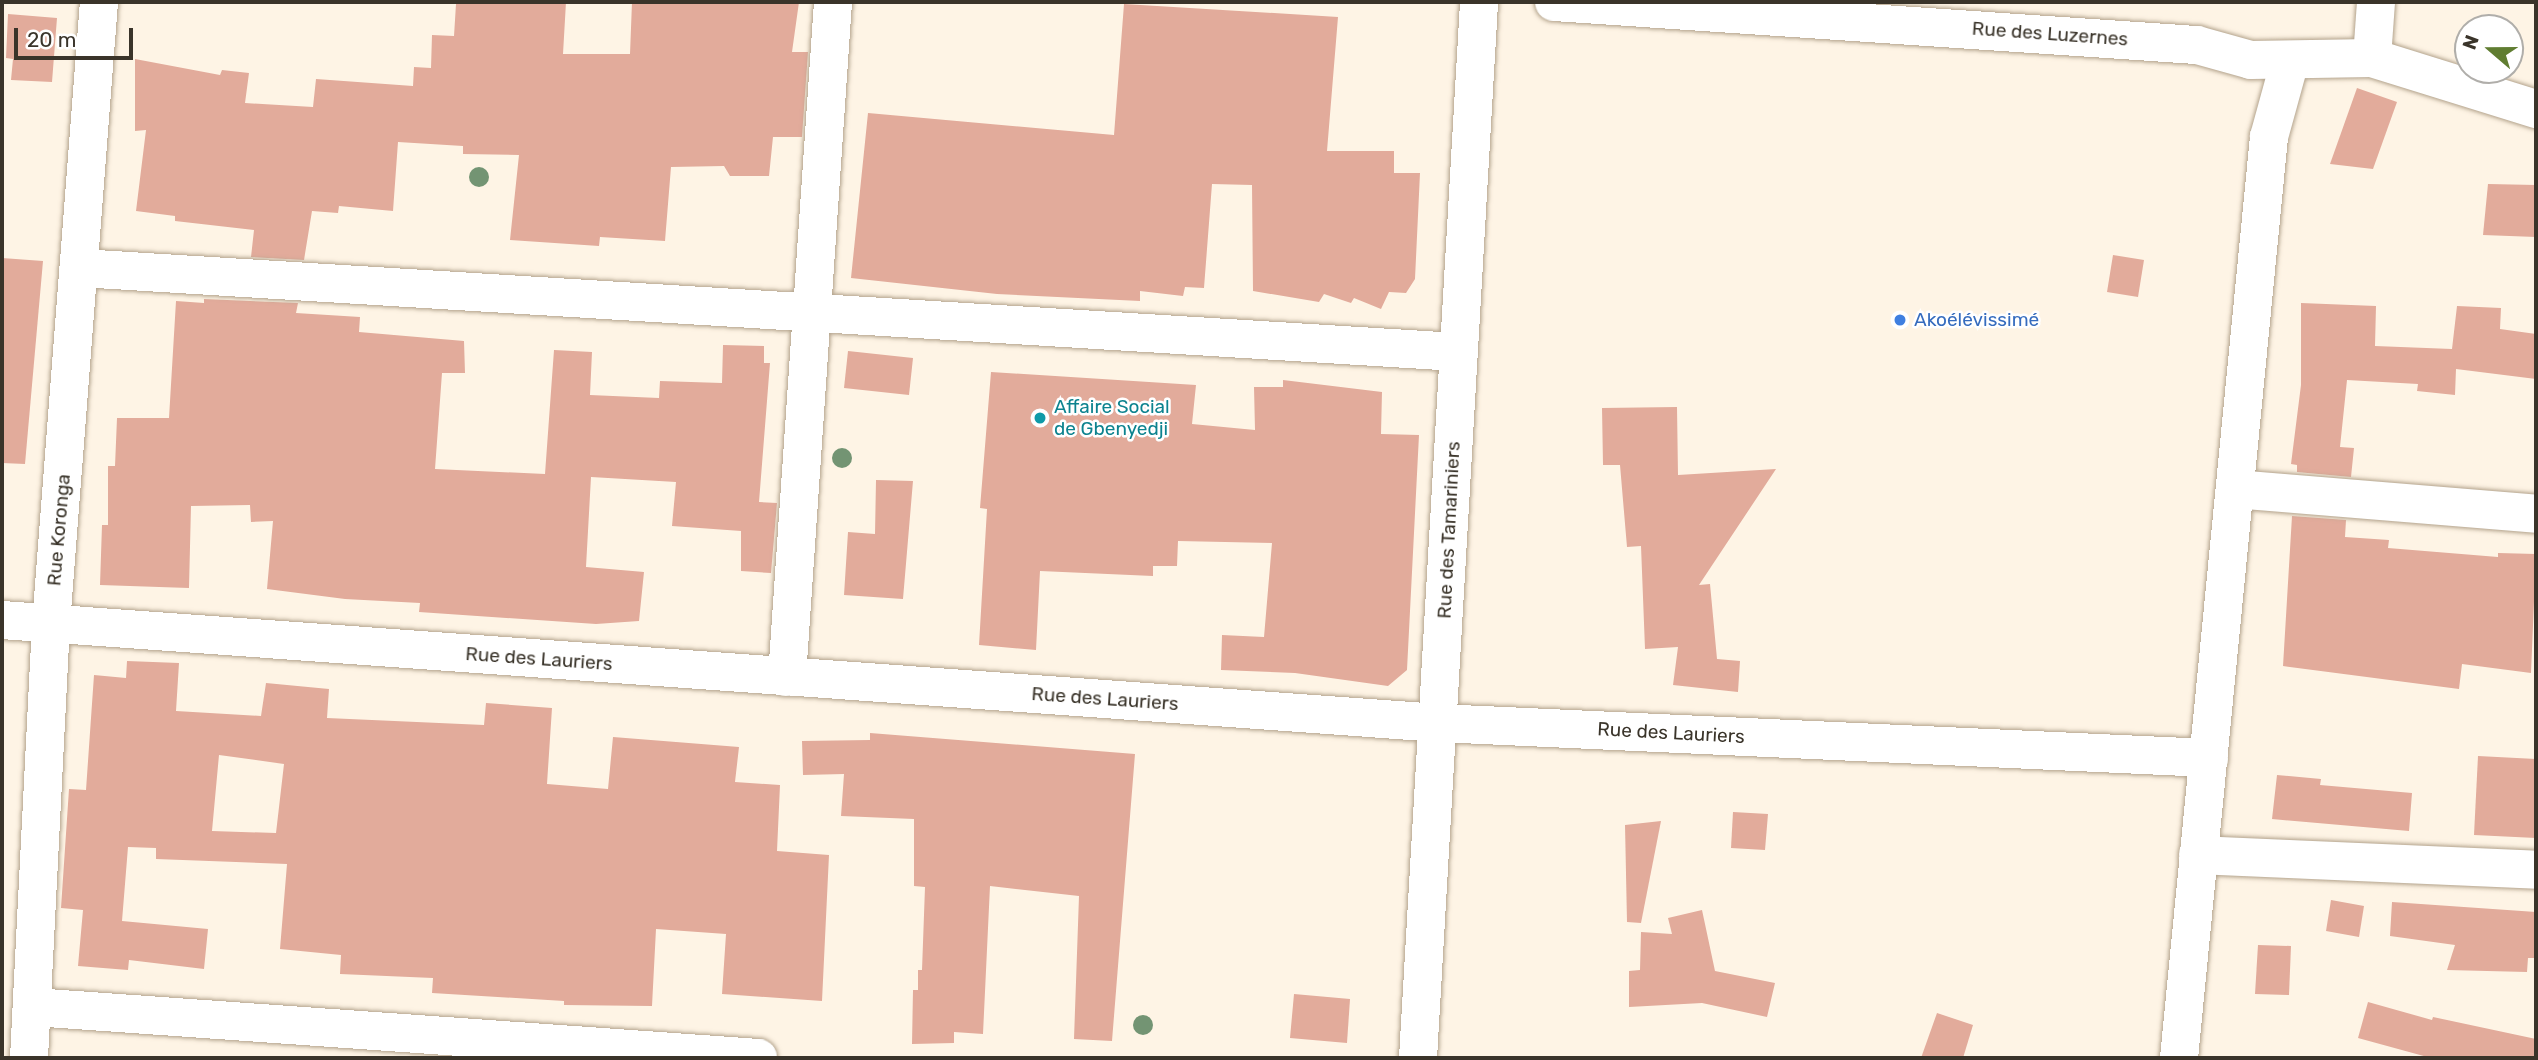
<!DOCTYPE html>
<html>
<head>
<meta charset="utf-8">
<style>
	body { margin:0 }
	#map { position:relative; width:2538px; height:1060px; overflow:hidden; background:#fef4e5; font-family:Rubik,sans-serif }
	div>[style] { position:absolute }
	.building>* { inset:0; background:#e2ab9b }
	.roads { filter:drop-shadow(0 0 2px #b3a38c) drop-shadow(0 0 2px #b3a38c) }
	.street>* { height:38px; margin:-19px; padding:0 19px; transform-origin:19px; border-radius:19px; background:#fff }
	.trees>* { width:20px; height:20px; margin:-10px; border-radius:50%; background:#739473 }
	.dots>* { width:19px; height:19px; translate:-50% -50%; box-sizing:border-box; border:4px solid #fff; border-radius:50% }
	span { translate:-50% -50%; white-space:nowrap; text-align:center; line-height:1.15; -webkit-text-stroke:5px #fff; paint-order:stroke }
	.street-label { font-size:19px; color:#3a342a }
	.shop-label { font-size:19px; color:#366cbe }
	.left { translate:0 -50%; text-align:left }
	.culture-label { font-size:19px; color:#0d838f }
	.frame { position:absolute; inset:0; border:4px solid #3a342a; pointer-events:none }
	.north { position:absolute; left:2454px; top:14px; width:70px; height:70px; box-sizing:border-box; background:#fff; border:2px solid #b0aeaa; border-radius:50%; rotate:290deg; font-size:19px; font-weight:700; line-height:28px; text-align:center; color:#3a342a }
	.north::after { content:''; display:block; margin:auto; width:24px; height:32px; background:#607d31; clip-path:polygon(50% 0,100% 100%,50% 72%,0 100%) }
	.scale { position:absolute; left:14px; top:28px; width:119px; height:32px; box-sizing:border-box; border:4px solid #3a342a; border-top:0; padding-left:9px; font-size:21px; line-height:24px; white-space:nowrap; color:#3a342a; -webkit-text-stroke:5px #fff; paint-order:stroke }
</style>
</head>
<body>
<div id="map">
	<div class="building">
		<i style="clip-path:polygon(566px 2px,563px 54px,630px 54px,632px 2px,799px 2px,792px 52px,808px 52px,802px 137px,773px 137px,769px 176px,730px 176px,724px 166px,671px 167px,665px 241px,600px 237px,599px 246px,510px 240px,519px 155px,463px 154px,463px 146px,398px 142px,393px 211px,339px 206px,338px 213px,312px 211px,304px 260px,251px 257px,254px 230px,175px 221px,175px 216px,136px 211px,146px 130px,135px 131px,135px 59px,220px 75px,222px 70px,249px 73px,245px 103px,313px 107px,316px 79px,413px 86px,414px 67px,431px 68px,432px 35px,454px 36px,456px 4px)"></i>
		<i style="clip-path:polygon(1124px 4px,1338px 17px,1327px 151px,1394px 151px,1394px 173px,1420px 173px,1415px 279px,1406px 293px,1389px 292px,1381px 309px,1354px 298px,1351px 303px,1324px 294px,1319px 302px,1253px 291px,1252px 185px,1212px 184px,1204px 288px,1185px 287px,1183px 296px,1140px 291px,1140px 301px,997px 294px,851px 278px,868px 113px,1114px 135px)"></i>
		<i style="clip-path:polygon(8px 14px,57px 18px,52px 82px,11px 80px,13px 59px,6px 58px)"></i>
		<i style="clip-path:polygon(2357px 88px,2397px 102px,2373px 169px,2330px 164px)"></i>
		<i style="clip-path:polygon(2488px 184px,2536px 185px,2536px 237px,2483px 235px)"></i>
		<i style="clip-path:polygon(2113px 255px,2144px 260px,2138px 297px,2107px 292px)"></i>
		<i style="clip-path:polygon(2px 258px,43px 261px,25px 464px,2px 463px)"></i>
		<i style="clip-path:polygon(204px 299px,298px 303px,296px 313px,360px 317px,359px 332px,464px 341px,465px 373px,442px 373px,435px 469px,545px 474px,554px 350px,592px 352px,590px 395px,659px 398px,660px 381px,722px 383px,723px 345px,764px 346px,764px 363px,770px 363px,759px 502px,777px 503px,771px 573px,741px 571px,741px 531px,672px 526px,676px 482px,591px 477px,586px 567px,644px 572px,639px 621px,596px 624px,419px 612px,420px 603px,345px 599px,267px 589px,273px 521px,251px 522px,250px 505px,191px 506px,189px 588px,100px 585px,102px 525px,108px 525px,108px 466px,115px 466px,117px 418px,169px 418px,176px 301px,204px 303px)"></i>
		<i style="clip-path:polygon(2301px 303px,2376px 306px,2375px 346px,2452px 349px,2457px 306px,2501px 308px,2500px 329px,2536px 334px,2536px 379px,2456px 369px,2455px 395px,2417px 391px,2418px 384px,2347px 380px,2340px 447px,2354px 448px,2351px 477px,2297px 472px,2297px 465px,2291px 464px,2301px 385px)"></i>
		<i style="clip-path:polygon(848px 351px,913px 358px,909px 395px,844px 388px)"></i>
		<i style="clip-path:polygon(991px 372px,1196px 385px,1192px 424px,1255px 430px,1254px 387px,1283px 387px,1283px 380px,1382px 392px,1381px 434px,1419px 435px,1407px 670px,1388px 686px,1295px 673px,1221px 670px,1222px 635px,1264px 637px,1272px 543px,1178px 541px,1177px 566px,1153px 566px,1153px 576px,1040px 571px,1036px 650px,979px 645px,987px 509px,980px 508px)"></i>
		<i style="clip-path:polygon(1677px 407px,1678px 475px,1776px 469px,1699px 585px,1710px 584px,1717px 659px,1740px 661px,1738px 692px,1673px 685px,1678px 647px,1645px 649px,1641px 546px,1627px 547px,1620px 465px,1603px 465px,1602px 408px)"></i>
		<i style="clip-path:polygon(876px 480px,913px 481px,903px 599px,844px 595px,848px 532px,875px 534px)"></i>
		<i style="clip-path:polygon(2292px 516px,2346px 520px,2345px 537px,2389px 540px,2388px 548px,2498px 557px,2498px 553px,2536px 554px,2531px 673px,2462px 664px,2459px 689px,2283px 666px)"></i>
		<i style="clip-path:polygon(evenodd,127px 661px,179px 663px,176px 711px,261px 716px,266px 683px,329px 689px,327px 718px,484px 725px,486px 703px,552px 708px,547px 784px,608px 789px,613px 737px,739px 747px,735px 782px,780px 785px,777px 851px,829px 855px,822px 1001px,722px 994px,726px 934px,656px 929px,652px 1006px,564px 1005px,564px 1001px,432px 993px,433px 978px,340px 974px,341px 955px,280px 949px,287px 864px,156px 859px,156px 848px,128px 847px,122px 921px,208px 929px,204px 969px,129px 960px,128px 970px,78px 966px,83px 910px,61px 908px,69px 789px,86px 790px,94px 675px,126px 678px,127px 661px,219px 755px,284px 764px,276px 833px,212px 831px,219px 755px)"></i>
		<i style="clip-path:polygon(870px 733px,1135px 754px,1112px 1041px,1074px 1039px,1079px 896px,990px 886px,983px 1034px,954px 1032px,954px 1043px,912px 1044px,913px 990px,918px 990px,918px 970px,922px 970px,925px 887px,914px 886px,914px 819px,841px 816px,844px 774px,803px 775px,802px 741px,870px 740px)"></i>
		<i style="clip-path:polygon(2478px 756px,2536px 759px,2536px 838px,2474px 835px)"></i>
		<i style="clip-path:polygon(2277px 775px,2321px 779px,2320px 785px,2412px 793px,2409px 831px,2272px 819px)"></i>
		<i style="clip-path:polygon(1733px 812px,1768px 814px,1765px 850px,1731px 848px)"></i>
		<i style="clip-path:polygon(1661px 821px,1641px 923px,1627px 922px,1625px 825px)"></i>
		<i style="clip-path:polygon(2331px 900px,2364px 906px,2359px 937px,2326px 931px)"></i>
		<i style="clip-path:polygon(2392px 902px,2536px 912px,2536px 958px,2528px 958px,2527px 972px,2447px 970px,2455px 945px,2390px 936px)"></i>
		<i style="clip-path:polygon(1702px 910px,1715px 971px,1775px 983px,1767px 1017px,1702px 1003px,1629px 1007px,1629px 971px,1640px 970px,1641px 932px,1672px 934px,1668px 918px)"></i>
		<i style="clip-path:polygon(2258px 945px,2291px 946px,2289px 995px,2255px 994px)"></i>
		<i style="clip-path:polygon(1294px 994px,1350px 999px,1347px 1043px,1290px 1038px)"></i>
		<i style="clip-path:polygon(2368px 1002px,2432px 1020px,2433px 1017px,2536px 1039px,2536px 1058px,2431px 1058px,2358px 1038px)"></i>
		<i style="clip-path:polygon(1937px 1013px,1973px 1025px,1963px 1058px,1921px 1058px)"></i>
	</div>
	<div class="roads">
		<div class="street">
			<i style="left:1554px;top:2px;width:644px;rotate:3.83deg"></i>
			<i style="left:2197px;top:45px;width:56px;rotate:15.5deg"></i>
			<i style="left:2251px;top:60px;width:121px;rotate:-0.9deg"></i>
			<i style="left:2372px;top:58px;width:172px;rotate:17.3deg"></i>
			<i style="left:2372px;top:58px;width:56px;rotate:-85.9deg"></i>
			<i style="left:80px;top:268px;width:1381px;rotate:3.49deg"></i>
			<i style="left:2235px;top:489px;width:302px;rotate:4.7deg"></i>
			<i style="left:2px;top:620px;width:1440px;rotate:4.1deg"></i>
			<i style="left:1438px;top:723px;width:772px;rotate:2.6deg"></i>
			<i style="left:787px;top:677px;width:677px;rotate:-86.1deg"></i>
			<i style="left:2198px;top:855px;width:338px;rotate:2.5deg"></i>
			<i style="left:33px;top:1007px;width:727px;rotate:4.02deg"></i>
			<i style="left:29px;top:1058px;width:435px;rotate:-87.1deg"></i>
			<i style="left:51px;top:624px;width:624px;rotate:-85.59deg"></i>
			<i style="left:1418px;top:1058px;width:1058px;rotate:-86.69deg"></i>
			<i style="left:2179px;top:1058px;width:925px;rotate:-84.42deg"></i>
			<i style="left:2269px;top:137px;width:79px;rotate:-74.6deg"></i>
		</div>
	</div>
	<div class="trees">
		<i style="left:479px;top:177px"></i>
		<i style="left:842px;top:458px"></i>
		<i style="left:1143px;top:1025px"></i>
	</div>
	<div class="dots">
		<i style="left:1900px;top:320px;background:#3f7fe0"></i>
		<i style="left:1040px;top:418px;background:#0f9aa8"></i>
	</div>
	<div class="street-label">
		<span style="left:2050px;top:34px;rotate:4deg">Rue des Luzernes</span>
		<span style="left:59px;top:530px;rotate:-85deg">Rue Koronga</span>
		<span style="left:1449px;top:530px;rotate:-87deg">Rue des Tamariniers</span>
		<span style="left:539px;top:659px;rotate:4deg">Rue des Lauriers</span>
		<span style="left:1105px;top:699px;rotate:4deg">Rue des Lauriers</span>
		<span style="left:1671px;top:733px;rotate:3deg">Rue des Lauriers</span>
	</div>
	<div class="shop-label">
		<span class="left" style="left:1914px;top:320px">Akoélévissimé</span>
	</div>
	<div class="culture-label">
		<span class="left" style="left:1054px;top:418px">Affaire Social<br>de Gbenyedji</span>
	</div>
	<div class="frame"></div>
	<div class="north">N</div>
	<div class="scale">20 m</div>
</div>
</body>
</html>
